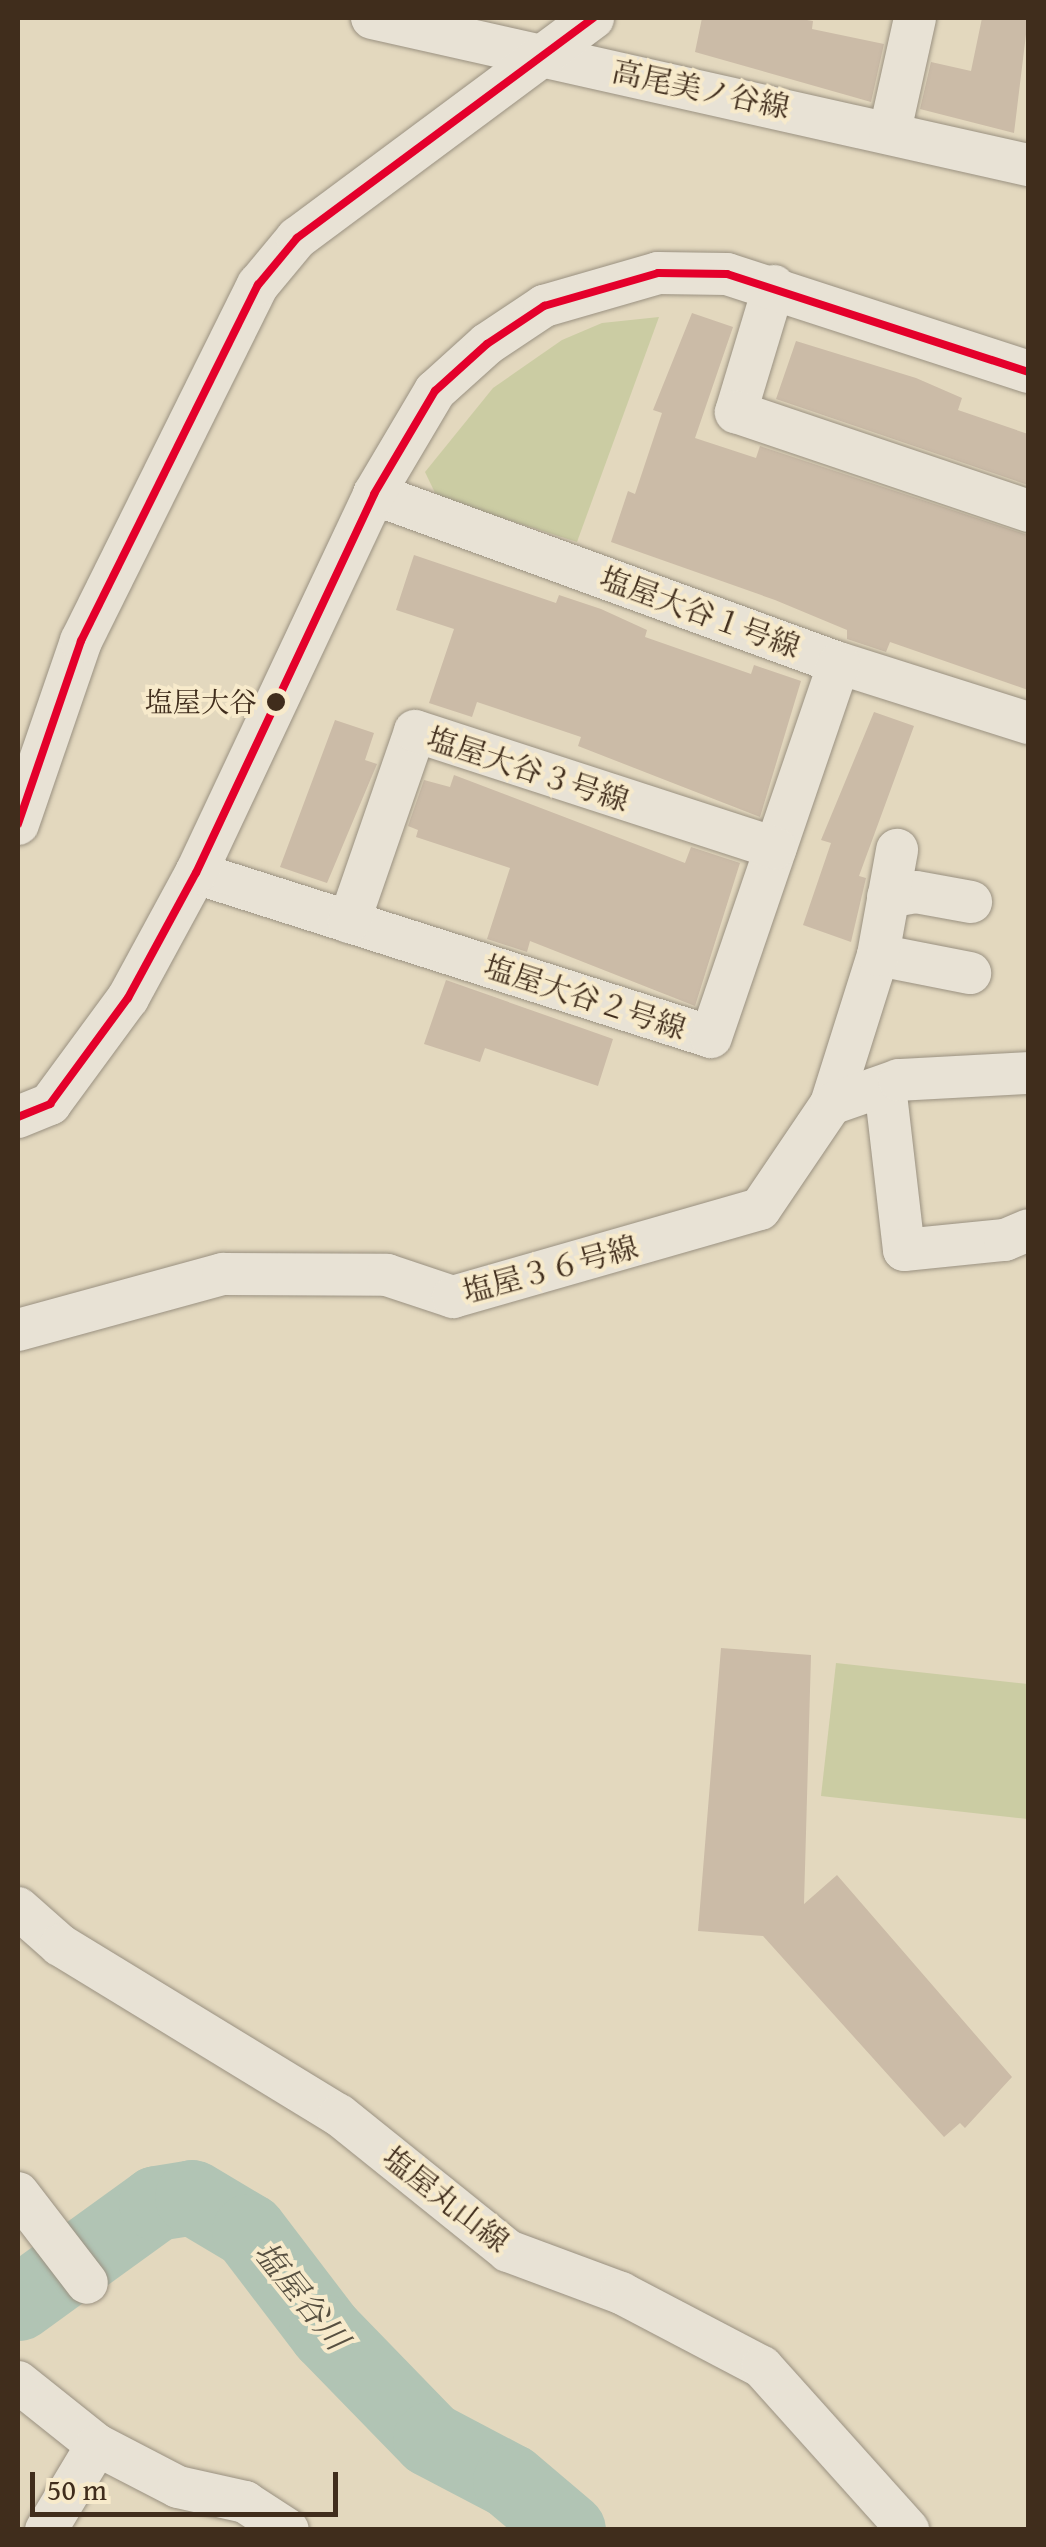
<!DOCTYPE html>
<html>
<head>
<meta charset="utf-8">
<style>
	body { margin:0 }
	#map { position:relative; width:1046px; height:2547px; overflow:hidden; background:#e3d8be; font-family:"Gentium Book Plus","Noto Serif JP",serif }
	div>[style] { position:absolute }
	.green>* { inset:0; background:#cbcca3 }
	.river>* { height:75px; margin:-37.5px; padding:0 37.5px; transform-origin:37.5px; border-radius:37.5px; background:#b1c4b4 }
	.building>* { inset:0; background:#cbbba7 }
	.roads { filter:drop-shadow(0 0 2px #9a9181) drop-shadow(0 0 2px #9a9181) }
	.minor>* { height:42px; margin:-21px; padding:0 21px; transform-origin:21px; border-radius:21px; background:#e8e2d5 }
	.bus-1>* { height:8px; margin:-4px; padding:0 4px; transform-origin:4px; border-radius:4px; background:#e4002b }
	.dots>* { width:28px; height:28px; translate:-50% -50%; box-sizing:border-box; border:5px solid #f7eacb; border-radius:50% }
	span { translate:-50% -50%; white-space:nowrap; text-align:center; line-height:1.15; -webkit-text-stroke:8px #f7eacb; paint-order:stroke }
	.bus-label { font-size:28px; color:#402d1c }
	.right { translate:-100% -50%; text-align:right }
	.street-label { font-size:30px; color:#402d1c }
	.water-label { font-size:32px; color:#575041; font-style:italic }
	.frame { position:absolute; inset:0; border:20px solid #402d1c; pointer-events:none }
	.scale { position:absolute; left:30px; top:2472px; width:308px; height:45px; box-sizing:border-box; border:5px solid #402d1c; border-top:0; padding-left:12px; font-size:30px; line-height:35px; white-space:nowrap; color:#402d1c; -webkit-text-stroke:8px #f7eacb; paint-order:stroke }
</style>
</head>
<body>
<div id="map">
	<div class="green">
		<i style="clip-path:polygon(659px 317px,577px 542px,437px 497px,425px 472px,493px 388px,562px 340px,602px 323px)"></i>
		<i style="clip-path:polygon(836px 1663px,1028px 1684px,1028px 1819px,821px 1796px)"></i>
	</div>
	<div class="river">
		<i style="left:18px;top:2303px;width:170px;rotate:-35.9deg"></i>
		<i style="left:156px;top:2203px;width:36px;rotate:-9deg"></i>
		<i style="left:192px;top:2197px;width:66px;rotate:30.8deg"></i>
		<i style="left:249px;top:2231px;width:127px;rotate:52.7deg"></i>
		<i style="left:326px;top:2332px;width:149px;rotate:45.8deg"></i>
		<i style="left:430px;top:2439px;width:90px;rotate:27.7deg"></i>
		<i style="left:510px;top:2481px;width:76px;rotate:40.2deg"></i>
	</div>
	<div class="building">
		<i style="clip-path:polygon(702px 18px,795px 18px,813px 21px,812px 29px,884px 44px,871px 102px,695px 52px)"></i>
		<i style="clip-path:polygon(982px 18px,1028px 18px,1014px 133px,920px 109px,931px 62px,971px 71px)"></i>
		<i style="clip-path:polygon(692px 313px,733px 327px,695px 438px,756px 458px,760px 446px,1028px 535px,1028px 690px,890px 642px,886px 652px,847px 639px,847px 630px,775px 600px,611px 542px,628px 491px,635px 494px,662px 413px,653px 410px)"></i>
		<i style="clip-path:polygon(796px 341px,916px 378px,962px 398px,958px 410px,1028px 434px,1028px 485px,776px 399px)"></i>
		<i style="clip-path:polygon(414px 555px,556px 603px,559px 595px,601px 609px,647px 630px,645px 637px,751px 674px,754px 665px,801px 681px,760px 817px,578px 746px,581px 737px,477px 702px,472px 717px,429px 703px,454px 629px,396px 610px)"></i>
		<i style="clip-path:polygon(874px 712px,914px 726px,859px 876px,866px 878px,851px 942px,803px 925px,831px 843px,821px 840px)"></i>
		<i style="clip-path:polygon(335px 720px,374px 733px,365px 760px,377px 764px,327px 883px,280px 867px)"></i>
		<i style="clip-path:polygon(454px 775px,685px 863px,691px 847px,740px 863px,695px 1006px,530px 941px,527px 952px,487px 939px,510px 868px,416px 837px,418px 830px,408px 826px,424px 780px,450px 787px)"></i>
		<i style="clip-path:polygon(446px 980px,613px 1039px,598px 1086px,485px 1048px,480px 1062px,424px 1044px)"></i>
		<i style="clip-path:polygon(721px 1648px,811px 1655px,804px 1904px,837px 1875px,1012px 2077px,965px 2128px,960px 2123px,944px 2137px,763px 1936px,698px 1931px)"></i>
	</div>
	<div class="roads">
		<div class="minor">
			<i style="left:372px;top:18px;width:672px;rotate:12.63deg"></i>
			<i style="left:890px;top:131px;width:116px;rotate:-77.5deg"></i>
			<i style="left:774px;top:286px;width:132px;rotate:106.8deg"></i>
			<i style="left:736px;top:412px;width:308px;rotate:18.7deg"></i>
			<i style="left:374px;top:494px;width:495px;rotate:20deg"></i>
			<i style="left:839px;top:663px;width:198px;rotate:17.6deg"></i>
			<i style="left:18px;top:824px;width:194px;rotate:-71deg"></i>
			<i style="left:81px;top:641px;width:398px;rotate:-63.6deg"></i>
			<i style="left:258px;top:285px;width:61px;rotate:-50.3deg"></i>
			<i style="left:297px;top:238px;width:369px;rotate:-36.6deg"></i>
			<i style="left:196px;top:873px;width:540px;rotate:17.66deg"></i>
			<i style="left:711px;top:1037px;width:395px;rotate:-71.1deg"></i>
			<i style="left:888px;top:897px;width:28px;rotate:-10deg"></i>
			<i style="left:916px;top:892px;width:56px;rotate:10.3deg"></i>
			<i style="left:349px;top:922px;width:202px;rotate:-70.9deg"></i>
			<i style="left:415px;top:731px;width:379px;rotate:18deg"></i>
			<i style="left:878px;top:955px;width:94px;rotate:11.1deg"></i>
			<i style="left:885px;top:1086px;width:165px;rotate:83.4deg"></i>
			<i style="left:904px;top:1250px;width:101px;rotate:-5.7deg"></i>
			<i style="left:1005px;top:1240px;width:25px;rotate:-23deg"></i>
			<i style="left:831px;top:1104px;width:156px;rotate:-72.5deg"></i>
			<i style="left:878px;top:955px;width:107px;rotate:-79.7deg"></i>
			<i style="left:18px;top:1117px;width:35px;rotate:-22deg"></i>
			<i style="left:50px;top:1104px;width:132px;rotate:-53.7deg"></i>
			<i style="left:128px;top:998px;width:142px;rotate:-61.5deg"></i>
			<i style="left:196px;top:873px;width:419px;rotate:-64.8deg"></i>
			<i style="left:374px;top:494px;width:120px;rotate:-59.4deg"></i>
			<i style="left:435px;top:391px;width:70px;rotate:-42.1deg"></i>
			<i style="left:487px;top:344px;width:69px;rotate:-33.7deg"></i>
			<i style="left:544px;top:306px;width:119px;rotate:-16.1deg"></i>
			<i style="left:658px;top:273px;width:69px;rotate:0.8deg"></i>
			<i style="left:727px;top:274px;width:317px;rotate:18deg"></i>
			<i style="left:18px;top:1330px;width:213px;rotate:-15.3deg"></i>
			<i style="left:223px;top:1274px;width:164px;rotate:0.3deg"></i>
			<i style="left:387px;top:1275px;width:70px;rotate:18.4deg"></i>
			<i style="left:453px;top:1297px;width:319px;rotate:-16deg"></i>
			<i style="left:760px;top:1209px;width:127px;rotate:-55.9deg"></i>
			<i style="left:831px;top:1104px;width:72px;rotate:-19.4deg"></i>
			<i style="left:899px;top:1080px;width:129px;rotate:-3.1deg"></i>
			<i style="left:18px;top:1908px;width:56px;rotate:41.4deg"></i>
			<i style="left:60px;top:1945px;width:327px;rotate:31.4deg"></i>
			<i style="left:339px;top:2115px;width:217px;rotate:38.8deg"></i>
			<i style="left:508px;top:2251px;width:121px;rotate:20.4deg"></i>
			<i style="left:621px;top:2293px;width:159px;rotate:27.7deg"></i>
			<i style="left:762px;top:2367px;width:219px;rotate:48.1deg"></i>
			<i style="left:18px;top:2193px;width:113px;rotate:52.5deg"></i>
			<i style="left:18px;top:2382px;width:101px;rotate:38.6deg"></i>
			<i style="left:97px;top:2445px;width:91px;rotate:27.4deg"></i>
			<i style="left:178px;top:2487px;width:69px;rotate:12.6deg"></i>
			<i style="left:245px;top:2502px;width:51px;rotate:33.1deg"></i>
			<i style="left:46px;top:2530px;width:99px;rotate:-59deg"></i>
		</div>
	</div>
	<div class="bus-1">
		<i style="left:18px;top:824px;width:194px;rotate:-71deg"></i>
		<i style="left:81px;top:641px;width:398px;rotate:-63.6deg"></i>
		<i style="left:258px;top:285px;width:61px;rotate:-50.3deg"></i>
		<i style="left:297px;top:238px;width:369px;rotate:-36.6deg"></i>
		<i style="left:18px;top:1117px;width:35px;rotate:-22deg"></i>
		<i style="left:50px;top:1104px;width:132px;rotate:-53.7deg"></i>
		<i style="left:128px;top:998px;width:142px;rotate:-61.5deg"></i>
		<i style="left:196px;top:873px;width:419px;rotate:-64.8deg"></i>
		<i style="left:374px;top:494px;width:120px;rotate:-59.4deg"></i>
		<i style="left:435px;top:391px;width:70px;rotate:-42.1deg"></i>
		<i style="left:487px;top:344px;width:69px;rotate:-33.7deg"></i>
		<i style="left:544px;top:306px;width:119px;rotate:-16.1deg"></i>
		<i style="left:658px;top:273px;width:69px;rotate:0.8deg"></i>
		<i style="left:727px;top:274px;width:317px;rotate:18deg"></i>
	</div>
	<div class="dots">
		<i style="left:276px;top:702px;background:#402d1c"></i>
	</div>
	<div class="bus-label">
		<span class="right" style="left:257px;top:702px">塩屋大谷</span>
	</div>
	<div class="street-label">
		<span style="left:701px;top:89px;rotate:12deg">高尾美ノ谷線</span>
		<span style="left:700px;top:612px;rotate:20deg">塩屋大谷１号線</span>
		<span style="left:528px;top:769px;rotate:18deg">塩屋大谷３号線</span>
		<span style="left:585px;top:997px;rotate:18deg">塩屋大谷２号線</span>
		<span style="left:550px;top:1269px;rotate:-15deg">塩屋３６号線</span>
		<span style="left:446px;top:2199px;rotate:38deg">塩屋丸山線</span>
	</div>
	<div class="water-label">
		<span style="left:301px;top:2296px;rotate:51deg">塩屋谷川</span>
	</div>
	<div class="frame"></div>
	<div class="scale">50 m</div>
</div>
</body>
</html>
